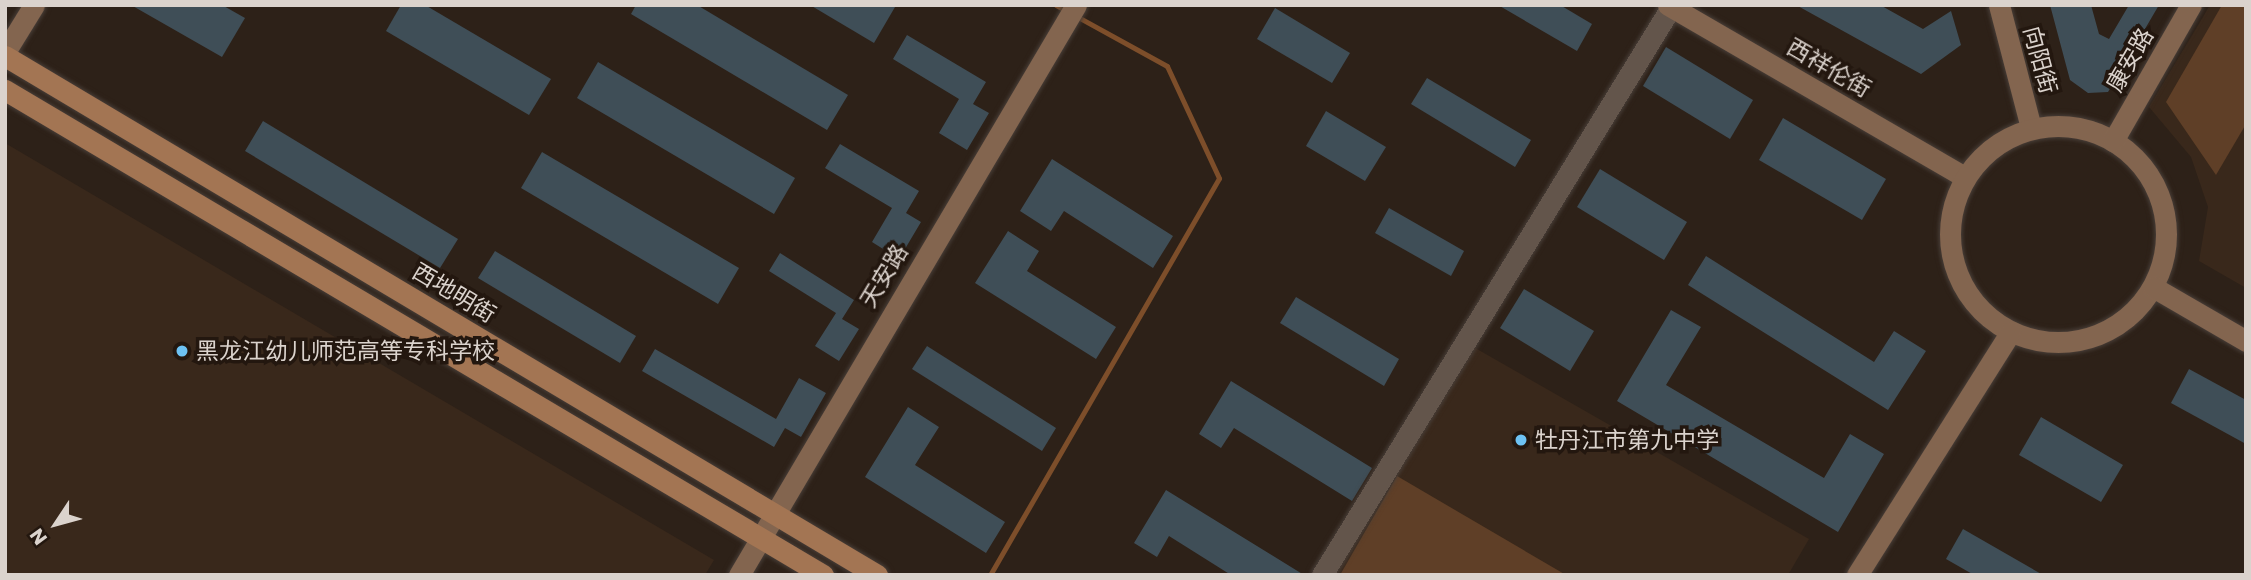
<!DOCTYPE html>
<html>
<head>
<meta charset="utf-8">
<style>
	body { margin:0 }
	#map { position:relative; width:2251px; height:580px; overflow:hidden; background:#2d2118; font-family:Poppins,"Noto Sans SC",sans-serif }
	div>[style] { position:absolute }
	.built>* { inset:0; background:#39281b }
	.green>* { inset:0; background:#5f3f27 }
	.stream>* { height:5px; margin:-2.5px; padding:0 2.5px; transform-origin:2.5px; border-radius:2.5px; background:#7d4e2a }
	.building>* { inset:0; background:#3f4e57 }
	.roads { filter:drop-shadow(0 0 2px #483e38) drop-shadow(0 0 2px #483e38) }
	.street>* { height:21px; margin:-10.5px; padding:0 10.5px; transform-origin:10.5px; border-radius:10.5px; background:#63554b }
	.secondary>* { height:21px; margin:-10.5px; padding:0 10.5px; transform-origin:10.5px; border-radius:10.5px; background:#83654f }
	.secondary>.ring { margin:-10.5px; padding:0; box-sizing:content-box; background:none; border:21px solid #83654f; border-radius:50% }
	.primary>* { height:21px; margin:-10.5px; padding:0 10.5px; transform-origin:10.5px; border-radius:10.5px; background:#a37553 }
	.dots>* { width:19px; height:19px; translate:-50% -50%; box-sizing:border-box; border:4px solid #23170f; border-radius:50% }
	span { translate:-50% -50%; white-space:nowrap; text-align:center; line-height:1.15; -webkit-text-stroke:7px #23170f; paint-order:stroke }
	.street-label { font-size:23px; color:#dbd3cd }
	.poi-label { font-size:23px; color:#dbd3cd }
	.left { translate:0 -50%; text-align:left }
	.frame { position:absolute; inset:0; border:7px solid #dbd3cd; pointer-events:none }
	.north { position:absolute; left:21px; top:489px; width:70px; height:70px; -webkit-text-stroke:5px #23170f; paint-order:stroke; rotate:234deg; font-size:19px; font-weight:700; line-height:28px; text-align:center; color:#dbd3cd }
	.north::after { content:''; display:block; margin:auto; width:24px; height:32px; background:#dbd3cd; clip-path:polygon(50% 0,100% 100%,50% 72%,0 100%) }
</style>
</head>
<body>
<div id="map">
	<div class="built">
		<i style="clip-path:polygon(2210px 5px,2246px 5px,2246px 288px,2199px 261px,2208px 207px,2191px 157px,2149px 107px)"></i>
		<i style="clip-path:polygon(5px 143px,714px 560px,705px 575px,5px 575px)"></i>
		<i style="clip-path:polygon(1463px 341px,1809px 539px,1788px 575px,1329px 575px)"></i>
	</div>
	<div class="green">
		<i style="clip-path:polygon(2222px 5px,2246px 5px,2246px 124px,2216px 175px,2166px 102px)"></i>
		<i style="clip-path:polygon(1397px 476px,1566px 575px,1340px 575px)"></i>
	</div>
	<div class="stream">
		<i style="left:1056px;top:5px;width:13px;rotate:29deg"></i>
		<i style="left:990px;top:575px;width:458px;rotate:-60deg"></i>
		<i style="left:1219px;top:178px;width:123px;rotate:-114.9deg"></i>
		<i style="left:1167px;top:66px;width:104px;rotate:-151.2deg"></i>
	</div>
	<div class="building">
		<i style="clip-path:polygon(131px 5px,222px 5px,245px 18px,222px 57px)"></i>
		<i style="clip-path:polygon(401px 5px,425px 5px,551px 79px,529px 115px,386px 31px)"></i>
		<i style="clip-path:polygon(636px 5px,697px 5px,848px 95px,827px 130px,631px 14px)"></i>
		<i style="clip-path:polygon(810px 5px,892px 5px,895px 7px,874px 43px)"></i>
		<i style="clip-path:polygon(1498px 5px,1560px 5px,1592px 24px,1577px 51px)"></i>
		<i style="clip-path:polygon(1796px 5px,1880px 5px,1923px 29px,1951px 11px,1961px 45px,1921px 74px)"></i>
		<i style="clip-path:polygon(2050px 5px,2091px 5px,2099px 34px,2109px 39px,2129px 5px,2159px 5px,2108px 92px,2088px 93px,2070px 80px)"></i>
		<i style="clip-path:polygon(1275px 8px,1350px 53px,1332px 83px,1257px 39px)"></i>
		<i style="clip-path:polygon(907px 35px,986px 82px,973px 104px,989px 113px,967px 150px,939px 133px,959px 99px,893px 59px)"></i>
		<i style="clip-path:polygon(1666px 47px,1753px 100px,1730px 139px,1643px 86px)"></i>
		<i style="clip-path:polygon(598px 62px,795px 178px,774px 214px,577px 98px)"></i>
		<i style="clip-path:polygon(1427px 78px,1531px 140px,1515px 167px,1411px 104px)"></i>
		<i style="clip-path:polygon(1326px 111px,1386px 147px,1365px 181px,1306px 146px)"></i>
		<i style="clip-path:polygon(1783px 118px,1886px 179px,1862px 220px,1759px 160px)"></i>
		<i style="clip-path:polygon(263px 121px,458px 239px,440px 268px,245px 151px)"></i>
		<i style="clip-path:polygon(840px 144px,919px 191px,906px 213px,921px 222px,899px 259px,872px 242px,892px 208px,825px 168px)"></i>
		<i style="clip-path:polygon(542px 152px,739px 268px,718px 304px,521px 188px)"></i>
		<i style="clip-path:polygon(1052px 159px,1173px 236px,1153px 268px,1064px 211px,1051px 231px,1020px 211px)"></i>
		<i style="clip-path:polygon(1600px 169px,1687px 222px,1664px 260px,1577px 207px)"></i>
		<i style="clip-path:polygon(1389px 208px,1464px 251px,1451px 276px,1375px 233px)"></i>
		<i style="clip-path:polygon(1008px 231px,1039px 251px,1027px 271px,1116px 327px,1096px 359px,975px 283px)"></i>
		<i style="clip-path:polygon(495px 251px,636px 336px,620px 363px,478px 278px)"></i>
		<i style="clip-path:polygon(780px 253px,854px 300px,842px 319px,859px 329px,839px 361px,815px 346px,836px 313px,769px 271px)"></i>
		<i style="clip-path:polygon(1706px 256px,1874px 362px,1894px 331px,1926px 351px,1888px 410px,1688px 285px)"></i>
		<i style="clip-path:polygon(1524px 289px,1594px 331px,1570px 371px,1500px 328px)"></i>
		<i style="clip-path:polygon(1296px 297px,1399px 359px,1384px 386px,1280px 323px)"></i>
		<i style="clip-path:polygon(1671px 310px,1701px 327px,1666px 385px,1824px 478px,1850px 434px,1884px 454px,1838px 532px,1617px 401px)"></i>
		<i style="clip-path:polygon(927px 346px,1056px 428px,1042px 451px,912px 369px)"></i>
		<i style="clip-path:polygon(655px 349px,776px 419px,799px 378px,826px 393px,801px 437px,785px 428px,774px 447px,642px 371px)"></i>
		<i style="clip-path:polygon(2189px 369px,2246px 400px,2246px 444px,2171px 403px)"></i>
		<i style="clip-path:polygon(1231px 381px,1372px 468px,1352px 501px,1234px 428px,1221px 448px,1199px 434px)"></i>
		<i style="clip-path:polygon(908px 407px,939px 427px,915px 465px,1005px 522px,986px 553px,865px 477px)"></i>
		<i style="clip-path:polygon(2041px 417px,2123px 465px,2101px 502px,2019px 455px)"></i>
		<i style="clip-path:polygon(1166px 490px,1304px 575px,1231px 575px,1169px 536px,1157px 557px,1134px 543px)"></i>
		<i style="clip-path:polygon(1963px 529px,2043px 575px,1974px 575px,1946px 559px)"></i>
	</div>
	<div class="roads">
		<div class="street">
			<i style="left:1322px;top:575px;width:667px;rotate:-58.43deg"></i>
		</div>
		<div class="secondary">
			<i style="left:1668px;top:5px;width:343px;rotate:30.1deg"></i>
			<i style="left:1999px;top:5px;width:127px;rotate:75.4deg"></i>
			<i style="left:5px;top:52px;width:55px;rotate:-58.3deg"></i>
			<i class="ring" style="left:1950px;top:126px;width:195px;height:195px"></i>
			<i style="left:2113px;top:141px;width:157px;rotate:-60.2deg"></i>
			<i style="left:2153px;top:287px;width:108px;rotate:30.1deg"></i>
			<i style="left:739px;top:575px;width:662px;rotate:-59.41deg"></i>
			<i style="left:1857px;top:575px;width:286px;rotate:-57.7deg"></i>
		</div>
		<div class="primary">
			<i style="left:5px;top:56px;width:1015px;rotate:30.76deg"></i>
			<i style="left:5px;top:90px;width:951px;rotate:30.66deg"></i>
		</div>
	</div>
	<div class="dots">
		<i style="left:182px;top:351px;background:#6dc2f3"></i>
		<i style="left:1521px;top:440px;background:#6dc2f3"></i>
	</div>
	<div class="street-label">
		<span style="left:2040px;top:60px;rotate:75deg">向阳街</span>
		<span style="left:2130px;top:60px;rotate:-60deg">康安路</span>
		<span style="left:1829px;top:68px;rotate:30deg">西祥伦街</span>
		<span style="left:884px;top:276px;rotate:-59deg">天安路</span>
		<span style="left:454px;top:293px;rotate:31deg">西地明街</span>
	</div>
	<div class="poi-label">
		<span class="left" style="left:196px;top:351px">黑龙江幼儿师范高等专科学校</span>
		<span class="left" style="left:1535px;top:440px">牡丹江市第九中学</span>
	</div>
	<div class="frame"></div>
	<div class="north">N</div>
</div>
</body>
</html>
